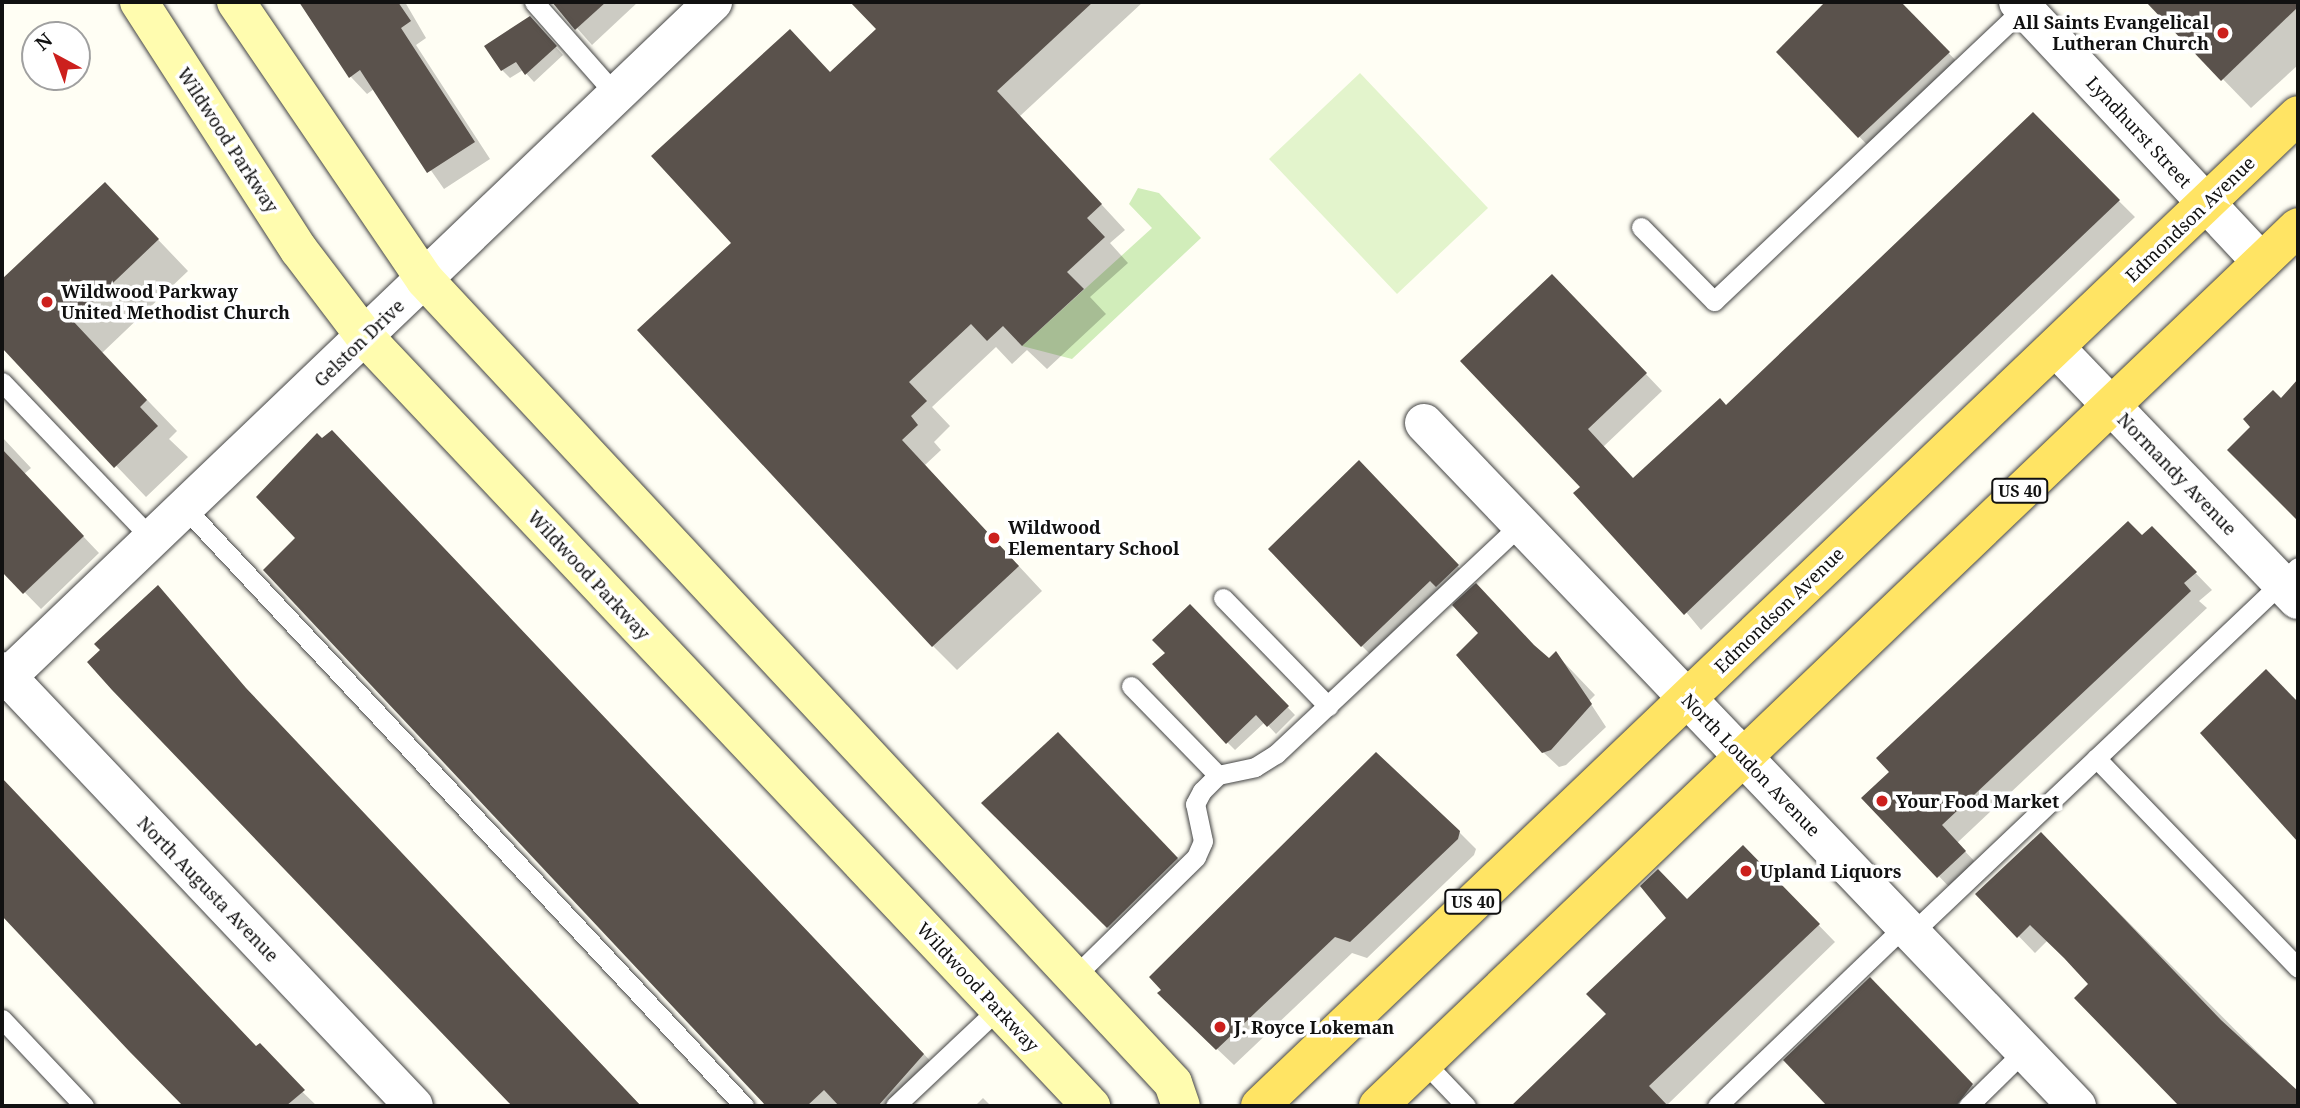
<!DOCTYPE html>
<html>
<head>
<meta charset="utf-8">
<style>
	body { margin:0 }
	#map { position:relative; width:2300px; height:1108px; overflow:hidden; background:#fffef4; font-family:"Noto Serif",serif }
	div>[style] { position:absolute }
	.green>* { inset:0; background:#d1edba }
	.pitch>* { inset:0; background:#e3f4cc }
	.shadow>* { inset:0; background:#0003 }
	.building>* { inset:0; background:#5a524c }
	.roads { filter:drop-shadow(0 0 2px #444) drop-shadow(0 0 2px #444) }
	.lane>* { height:19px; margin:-9.5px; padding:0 9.5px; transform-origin:9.5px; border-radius:9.5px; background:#fff }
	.street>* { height:38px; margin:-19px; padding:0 19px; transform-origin:19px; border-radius:19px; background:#fff }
	.secondary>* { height:38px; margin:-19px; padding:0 19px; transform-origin:19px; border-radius:19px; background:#fffcaf }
	.primary>* { height:38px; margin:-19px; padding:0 19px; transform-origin:19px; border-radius:19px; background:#ffe464 }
	.dots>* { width:19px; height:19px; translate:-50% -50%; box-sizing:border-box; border:4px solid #fff; border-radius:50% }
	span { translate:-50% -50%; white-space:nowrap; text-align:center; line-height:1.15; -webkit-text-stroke:7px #fff; paint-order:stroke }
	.shield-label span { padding:2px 5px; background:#fff; border:2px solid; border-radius:5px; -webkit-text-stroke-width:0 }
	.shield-label { font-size:16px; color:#111; font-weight:700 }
	.poi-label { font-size:18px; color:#111; font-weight:700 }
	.right { translate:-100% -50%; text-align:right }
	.left { translate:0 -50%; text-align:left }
	.street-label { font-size:18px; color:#111 }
	.frame { position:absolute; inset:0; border:4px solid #111; pointer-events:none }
	.north { position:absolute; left:21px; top:21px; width:70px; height:70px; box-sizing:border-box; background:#fff; border:2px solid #a0a0a0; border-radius:50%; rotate:319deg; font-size:19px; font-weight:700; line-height:28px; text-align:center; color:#111 }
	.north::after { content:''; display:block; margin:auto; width:24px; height:32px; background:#cc201d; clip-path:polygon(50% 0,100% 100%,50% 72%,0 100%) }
</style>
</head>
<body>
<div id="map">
	<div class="green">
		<i style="clip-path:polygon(1138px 188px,1159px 193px,1201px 238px,1072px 359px,1022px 346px,1152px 228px,1129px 204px)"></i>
	</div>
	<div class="pitch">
		<i style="clip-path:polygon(1360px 73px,1488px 208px,1397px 294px,1269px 159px)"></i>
	</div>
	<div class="shadow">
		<i style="clip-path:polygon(302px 2px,405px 2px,426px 38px,416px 45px,490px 159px,444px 189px,374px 89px,367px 94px,351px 77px)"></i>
		<i style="clip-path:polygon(554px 2px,638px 2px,592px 45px)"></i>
		<i style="clip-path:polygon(853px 2px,1143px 2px,1020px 116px,1125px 230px,1110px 243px,1128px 263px,1090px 297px,1106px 314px,1047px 369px,1027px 350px,1012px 364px,996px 347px,932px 407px,950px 426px,934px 442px,941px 450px,925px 465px,1042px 591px,957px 670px,933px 646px,733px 243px,831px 73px,878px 29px)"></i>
		<i style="clip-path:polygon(1829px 2px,1899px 2px,1965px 70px,1875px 153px,1778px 52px)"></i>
		<i style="clip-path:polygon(2148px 2px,2298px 2px,2298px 65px,2251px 108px)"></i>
		<i style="clip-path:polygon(538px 27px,563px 55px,534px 82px,523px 70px,510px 78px,502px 70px)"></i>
		<i style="clip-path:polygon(2032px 115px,2135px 217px,1701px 630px,1582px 487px,1569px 293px,1662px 391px,1603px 447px,1634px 480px,1726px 407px)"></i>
		<i style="clip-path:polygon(105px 184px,188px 271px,102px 353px,177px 431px,169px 439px,188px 457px,146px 497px,2px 346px,2px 282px)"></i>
		<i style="clip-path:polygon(2298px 384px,2298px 518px,2229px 450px)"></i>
		<i style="clip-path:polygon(2px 437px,31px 468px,24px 474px,99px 553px,41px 609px,2px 569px)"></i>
		<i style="clip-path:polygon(322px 441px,347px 447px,939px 1070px,906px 1106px,768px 1106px,265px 570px,298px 538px)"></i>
		<i style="clip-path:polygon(1375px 479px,1538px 651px,1549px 660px,1556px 654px,1595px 695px,1589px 701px,1606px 727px,1566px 765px,1559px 767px,1543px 752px,1480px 634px,1447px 597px,1378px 662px,1362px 646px)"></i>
		<i style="clip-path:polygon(2152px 528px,2212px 590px,2199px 601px,2207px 608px,1957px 843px,1981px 868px,1955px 893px,1864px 798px)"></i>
		<i style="clip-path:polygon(158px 588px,262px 707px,641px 1106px,515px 1106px,89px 662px)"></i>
		<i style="clip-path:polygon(1190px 606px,1295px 715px,1276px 734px,1265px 722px,1235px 750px,1227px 742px)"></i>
		<i style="clip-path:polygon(2266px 672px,2298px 704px,2298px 833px,2202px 733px)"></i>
		<i style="clip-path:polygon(1074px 750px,1193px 875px,1124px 943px,984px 803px)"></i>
		<i style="clip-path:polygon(2px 780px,257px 1048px,317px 1106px,184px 1106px,2px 915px)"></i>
		<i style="clip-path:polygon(1459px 832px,1476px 849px,1474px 855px,1367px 958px,1352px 953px,1234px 1065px,1176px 1010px)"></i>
		<i style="clip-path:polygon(2041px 834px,2298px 1093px,2298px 1106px,2181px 1106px,2077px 998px,2091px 984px,2048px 940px,2035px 953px,1978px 894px)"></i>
		<i style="clip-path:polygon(1743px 847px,1835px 942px,1666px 1106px,1513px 1106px,1608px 1015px,1687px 901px)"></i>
		<i style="clip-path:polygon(1886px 995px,1988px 1102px,1985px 1106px,1830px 1106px,1786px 1060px)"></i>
		<i style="clip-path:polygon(983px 1098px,991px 1106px,975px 1106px)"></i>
	</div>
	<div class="building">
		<i style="clip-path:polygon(299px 2px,398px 2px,411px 21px,401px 28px,475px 142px,427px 173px,360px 70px,349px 78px)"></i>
		<i style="clip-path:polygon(552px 2px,606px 2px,575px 30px)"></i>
		<i style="clip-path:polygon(850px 2px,1093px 2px,997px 91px,1102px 204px,1087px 218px,1105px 237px,1067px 272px,1084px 289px,1022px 346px,1003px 326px,987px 341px,971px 324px,909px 382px,927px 401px,911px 416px,918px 425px,902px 440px,1019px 566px,932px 647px,637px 330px,731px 243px,651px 156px,790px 29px,830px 72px,876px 29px)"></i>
		<i style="clip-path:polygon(1825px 2px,1901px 2px,1950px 52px,1858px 138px,1776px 52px)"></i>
		<i style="clip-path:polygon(2146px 2px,2298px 2px,2298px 7px,2221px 81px)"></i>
		<i style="clip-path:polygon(530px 16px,557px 46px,525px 75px,516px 62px,501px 71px,484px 46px)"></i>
		<i style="clip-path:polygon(2033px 112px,2120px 200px,1684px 615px,1573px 493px,1580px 487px,1460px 361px,1552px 274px,1647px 373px,1588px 429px,1633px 478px,1720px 398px,1726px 405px)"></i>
		<i style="clip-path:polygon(105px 182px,159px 239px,73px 321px,147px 400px,140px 407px,158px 426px,114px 468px,2px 348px,2px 279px)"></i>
		<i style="clip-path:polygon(2298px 379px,2298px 521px,2227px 450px,2250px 427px,2243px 419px,2273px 390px,2281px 398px)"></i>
		<i style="clip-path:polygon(332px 430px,924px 1054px,878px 1106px,839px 1106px,824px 1090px,807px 1106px,766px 1106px,263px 570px,295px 538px,256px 497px,317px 433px,322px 438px)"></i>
		<i style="clip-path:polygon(2px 449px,84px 536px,23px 594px,2px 572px)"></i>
		<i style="clip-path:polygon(1359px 460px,1459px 565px,1436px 587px,1430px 581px,1361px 647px,1268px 549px)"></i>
		<i style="clip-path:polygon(2128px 521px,2142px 535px,2152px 526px,2197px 572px,2184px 583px,2191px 591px,1942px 825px,1966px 851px,1937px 878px,1861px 798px,1889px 772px,1876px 758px)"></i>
		<i style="clip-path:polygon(1476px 583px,1534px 645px,1549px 658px,1556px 651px,1592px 704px,1551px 750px,1542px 753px,1456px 655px,1478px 633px,1452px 605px)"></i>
		<i style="clip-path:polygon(158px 585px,246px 688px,641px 1106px,512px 1106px,112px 690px,87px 662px,100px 650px,94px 644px)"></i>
		<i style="clip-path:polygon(1190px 604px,1289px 706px,1267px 727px,1256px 715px,1226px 744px,1152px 664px,1165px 653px,1152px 640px)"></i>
		<i style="clip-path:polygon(2266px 669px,2298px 702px,2298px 842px,2200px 733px)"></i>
		<i style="clip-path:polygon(1058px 732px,1178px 858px,1107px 928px,981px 803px)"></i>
		<i style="clip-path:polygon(1376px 752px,1460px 831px,1458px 839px,1350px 942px,1335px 937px,1216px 1050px,1157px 993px,1161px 990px,1149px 977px)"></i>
		<i style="clip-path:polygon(2px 778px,256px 1046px,260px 1043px,305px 1090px,286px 1106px,183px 1106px,129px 1051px,2px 916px)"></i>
		<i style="clip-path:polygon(2041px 832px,2221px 1020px,2298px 1091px,2298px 1106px,2179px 1106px,2074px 998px,2088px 984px,2064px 958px,2030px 925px,2017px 938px,1975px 894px)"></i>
		<i style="clip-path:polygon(1743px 845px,1820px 924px,1649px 1086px,1668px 1106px,1511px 1106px,1606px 1014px,1586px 994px,1666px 918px,1640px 886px,1658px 869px,1687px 899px)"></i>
		<i style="clip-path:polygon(1870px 977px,1973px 1084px,1956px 1106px,1827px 1106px,1783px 1060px)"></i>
	</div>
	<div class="roads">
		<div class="lane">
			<i style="left:534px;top:2px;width:124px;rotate:48.6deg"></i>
			<i style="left:1641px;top:227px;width:104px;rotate:45.4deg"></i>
			<i style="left:1714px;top:301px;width:427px;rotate:-43.4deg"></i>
			<i style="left:2px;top:382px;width:217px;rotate:46.3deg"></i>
			<i style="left:185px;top:508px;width:819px;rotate:46.93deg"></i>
			<i style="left:1223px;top:598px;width:151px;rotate:45.8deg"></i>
			<i style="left:1131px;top:686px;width:124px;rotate:45.7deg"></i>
			<i style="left:2096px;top:758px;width:291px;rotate:46.1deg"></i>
			<i style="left:1912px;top:933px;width:532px;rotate:-43.48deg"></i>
			<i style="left:1074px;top:977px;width:171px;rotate:-44.5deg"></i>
			<i style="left:1196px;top:857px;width:17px;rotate:-66deg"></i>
			<i style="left:1203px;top:841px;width:38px;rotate:-102deg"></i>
			<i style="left:1195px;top:804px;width:15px;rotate:-62deg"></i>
			<i style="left:1202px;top:791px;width:23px;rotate:-45deg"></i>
			<i style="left:1218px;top:775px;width:38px;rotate:-12deg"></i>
			<i style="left:1255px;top:767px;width:25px;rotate:-32deg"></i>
			<i style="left:1276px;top:754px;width:336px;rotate:-43.2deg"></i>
			<i style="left:2px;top:1019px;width:120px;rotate:46.7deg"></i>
			<i style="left:1424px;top:1062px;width:61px;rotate:46.3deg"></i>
			<i style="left:895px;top:1106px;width:141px;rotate:-43.3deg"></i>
			<i style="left:1717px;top:1106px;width:260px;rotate:-43.8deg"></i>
			<i style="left:1968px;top:1106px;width:78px;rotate:-44.5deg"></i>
		</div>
		<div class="street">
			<i style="left:2018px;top:2px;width:356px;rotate:46.9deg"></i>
			<i style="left:2056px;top:348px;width:349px;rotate:46.2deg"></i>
			<i style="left:1424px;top:423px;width:945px;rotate:46.29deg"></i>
			<i style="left:2px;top:671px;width:599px;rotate:46.56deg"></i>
			<i style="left:2px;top:682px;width:984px;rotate:-43.72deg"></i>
		</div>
		<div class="secondary">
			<i style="left:139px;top:2px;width:295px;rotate:57.2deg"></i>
			<i style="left:299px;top:250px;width:109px;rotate:52.8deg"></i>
			<i style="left:365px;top:337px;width:1058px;rotate:46.65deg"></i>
			<i style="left:236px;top:2px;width:336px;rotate:55.8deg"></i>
			<i style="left:425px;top:280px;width:1097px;rotate:47.03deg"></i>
			<i style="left:1173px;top:1083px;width:24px;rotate:71deg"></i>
		</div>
		<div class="primary">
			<i style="left:1260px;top:1106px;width:1435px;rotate:-43.67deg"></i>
			<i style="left:1378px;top:1106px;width:1272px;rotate:-43.69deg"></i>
		</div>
	</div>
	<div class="dots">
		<i style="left:2223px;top:33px;background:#cc201d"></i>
		<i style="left:47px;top:302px;background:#cc201d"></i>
		<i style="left:994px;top:538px;background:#cc201d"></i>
		<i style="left:1882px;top:801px;background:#cc201d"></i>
		<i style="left:1746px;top:871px;background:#cc201d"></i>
		<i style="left:1220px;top:1027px;background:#cc201d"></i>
	</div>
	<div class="shield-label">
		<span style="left:2020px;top:491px">US 40</span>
		<span style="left:1473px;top:902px">US 40</span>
	</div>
	<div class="poi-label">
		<span class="right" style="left:2209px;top:33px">All Saints Evangelical<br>Lutheran Church</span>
		<span class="left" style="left:61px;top:302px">Wildwood Parkway<br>United Methodist Church</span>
		<span class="left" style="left:1008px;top:538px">Wildwood<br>Elementary School</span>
		<span class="left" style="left:1896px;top:801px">Your Food Market</span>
		<span class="left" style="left:1760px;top:871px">Upland Liquors</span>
		<span class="left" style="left:1234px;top:1027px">J. Royce Lokeman</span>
	</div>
	<div class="street-label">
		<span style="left:2139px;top:132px;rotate:47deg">Lyndhurst Street</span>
		<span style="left:228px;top:140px;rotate:57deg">Wildwood Parkway</span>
		<span style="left:2190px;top:219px;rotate:-44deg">Edmondson Avenue</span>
		<span style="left:359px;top:343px;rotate:-44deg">Gelston Drive</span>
		<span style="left:2177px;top:474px;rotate:46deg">Normandy Avenue</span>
		<span style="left:589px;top:575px;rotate:47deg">Wildwood Parkway</span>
		<span style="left:1779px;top:610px;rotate:-44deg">Edmondson Avenue</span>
		<span style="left:1751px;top:765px;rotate:46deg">North Loudon Avenue</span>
		<span style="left:208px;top:889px;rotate:46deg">North Augusta Avenue</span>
		<span style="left:978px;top:987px;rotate:47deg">Wildwood Parkway</span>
	</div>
	<div class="frame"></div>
	<div class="north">N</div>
</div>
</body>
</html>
